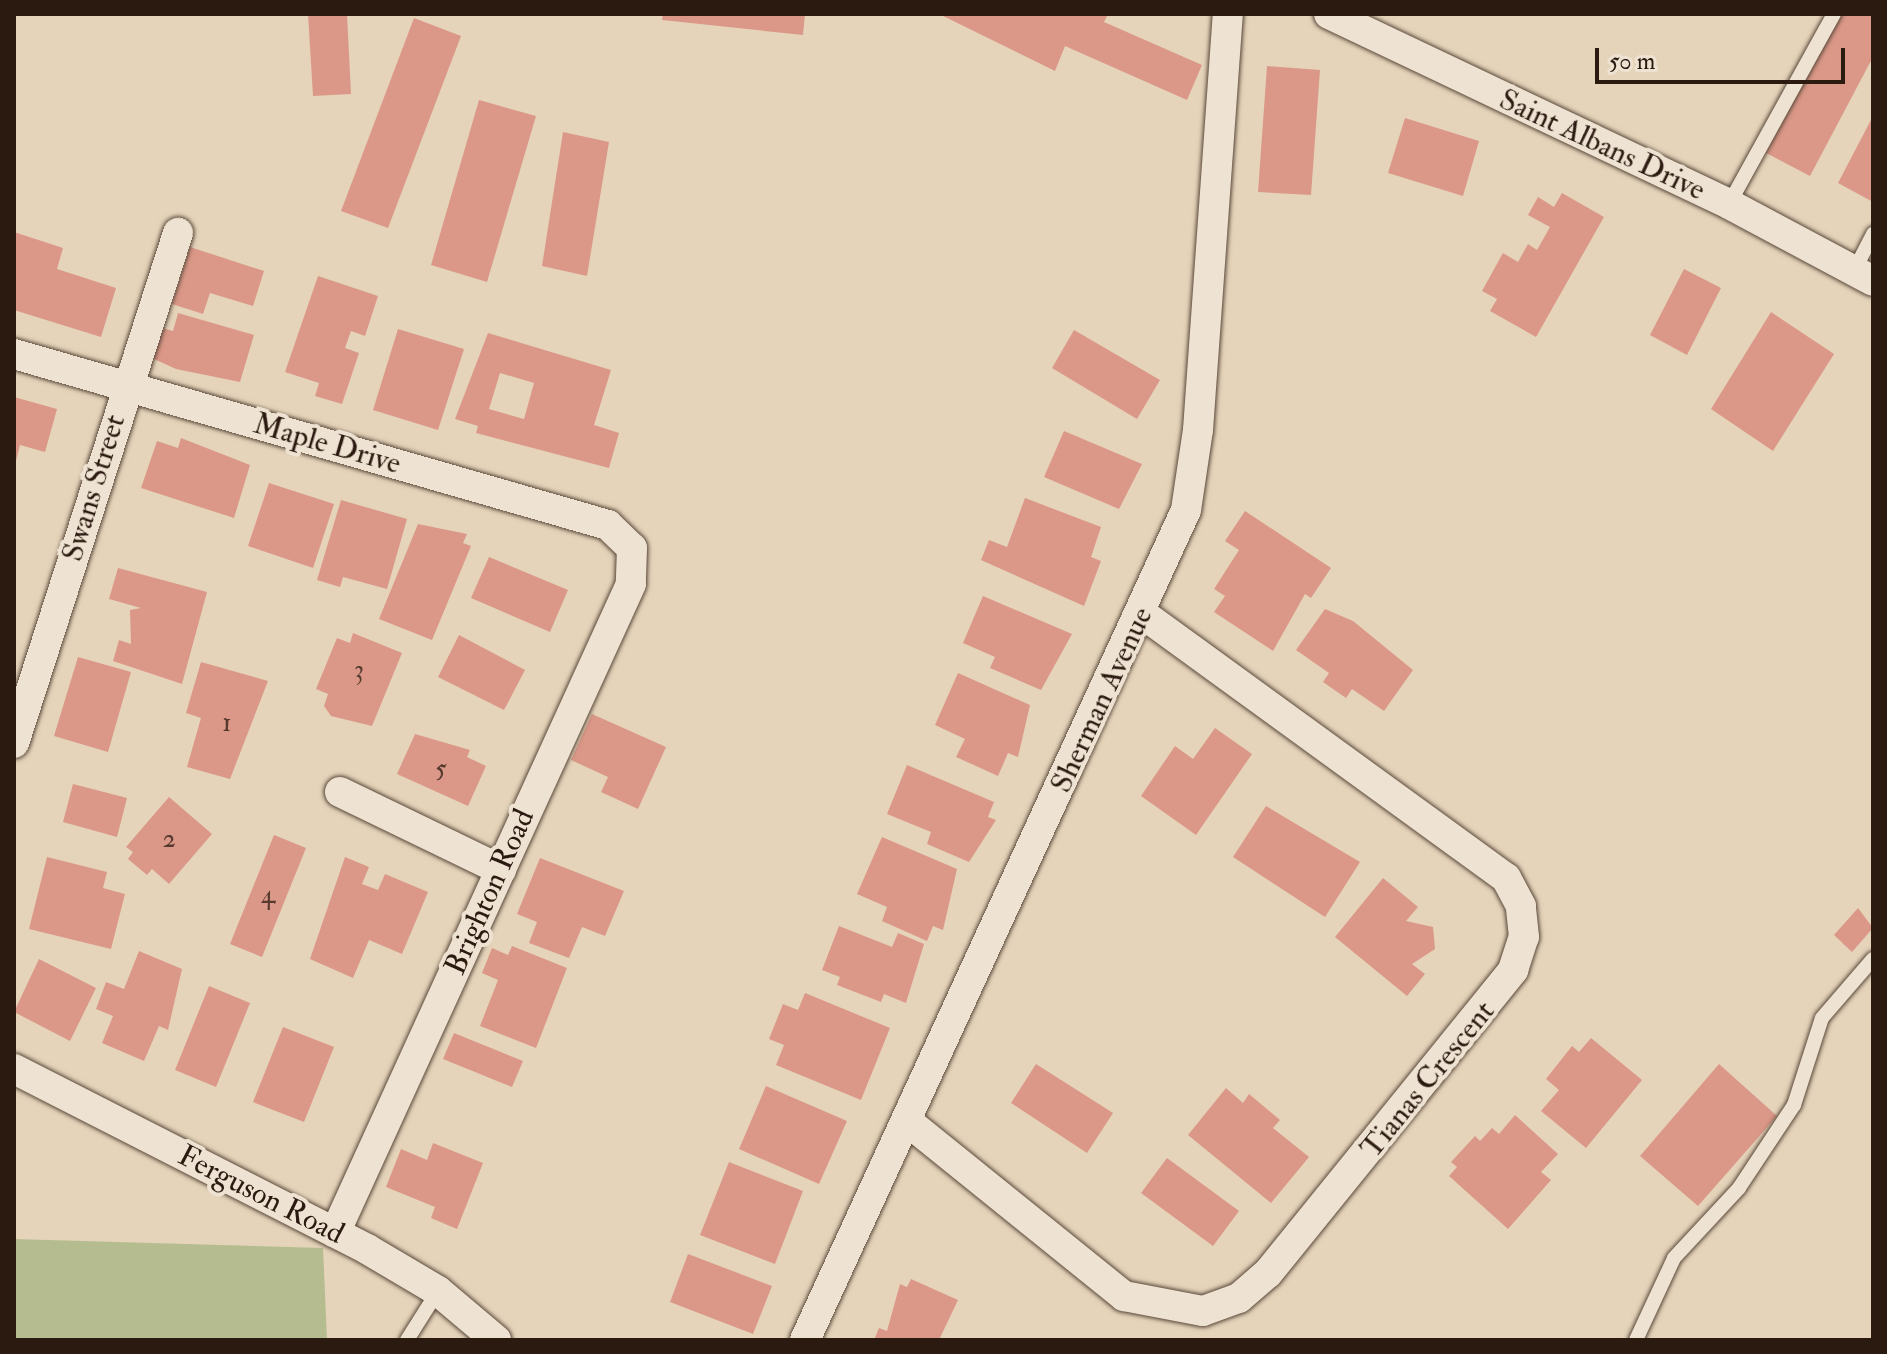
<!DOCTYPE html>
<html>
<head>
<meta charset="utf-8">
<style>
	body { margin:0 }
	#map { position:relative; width:1887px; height:1354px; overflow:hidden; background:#e5d4ba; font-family:"IM FELL Double Pica",serif }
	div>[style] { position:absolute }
	.green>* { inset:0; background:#b5bd90 }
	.building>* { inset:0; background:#db9888 }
	.roads { filter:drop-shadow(0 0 2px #5a483a) drop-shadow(0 0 2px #5a483a) }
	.lane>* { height:14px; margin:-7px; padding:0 7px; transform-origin:7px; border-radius:7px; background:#eee3d2 }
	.street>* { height:30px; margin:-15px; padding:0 15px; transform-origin:15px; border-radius:15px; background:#eee3d2 }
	span { translate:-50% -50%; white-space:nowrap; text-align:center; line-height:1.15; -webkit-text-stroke:8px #eee3d2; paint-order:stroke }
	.number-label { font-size:26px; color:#573a2e }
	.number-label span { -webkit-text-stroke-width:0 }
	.street-label { font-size:30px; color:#2b1a10 }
	.frame { position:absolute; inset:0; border:16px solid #2b1a10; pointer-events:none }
	.scale { position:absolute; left:1595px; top:48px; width:250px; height:36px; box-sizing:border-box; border:4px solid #2b1a10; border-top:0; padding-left:10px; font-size:24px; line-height:28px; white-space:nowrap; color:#2b1a10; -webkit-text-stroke:6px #eee3d2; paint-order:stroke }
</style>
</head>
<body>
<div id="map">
	<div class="green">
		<i style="clip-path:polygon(14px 1239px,323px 1248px,327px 1340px,14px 1340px)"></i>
	</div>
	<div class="building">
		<i style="clip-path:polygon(308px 14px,347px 14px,351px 94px,313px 96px)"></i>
		<i style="clip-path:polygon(663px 14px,805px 14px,803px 35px,662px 20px)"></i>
		<i style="clip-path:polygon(939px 14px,1108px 14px,1104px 22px,1202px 65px,1187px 100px,1065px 46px,1055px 71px)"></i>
		<i style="clip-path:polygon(1839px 14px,1873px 14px,1873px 57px,1810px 176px,1766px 153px)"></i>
		<i style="clip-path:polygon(414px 18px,461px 36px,388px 228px,341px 211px)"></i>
		<i style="clip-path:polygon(1267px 66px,1320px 70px,1311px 195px,1258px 192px)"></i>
		<i style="clip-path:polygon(479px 100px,536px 116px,487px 282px,431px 265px)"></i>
		<i style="clip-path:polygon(1873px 116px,1873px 202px,1838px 183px)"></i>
		<i style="clip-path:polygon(1405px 118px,1479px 141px,1463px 196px,1388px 173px)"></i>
		<i style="clip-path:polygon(563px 132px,609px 142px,587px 276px,542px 266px)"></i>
		<i style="clip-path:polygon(1562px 193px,1604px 217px,1536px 337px,1490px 311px,1497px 299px,1482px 291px,1503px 253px,1518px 262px,1528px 244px,1537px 250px,1550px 227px,1528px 215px,1538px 197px,1554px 207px)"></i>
		<i style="clip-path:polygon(14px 232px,63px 248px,57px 269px,116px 288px,101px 337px,14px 310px)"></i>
		<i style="clip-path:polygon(190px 247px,264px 271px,253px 306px,210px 293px,203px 314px,172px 304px)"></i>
		<i style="clip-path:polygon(1684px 269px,1721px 288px,1687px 355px,1650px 335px)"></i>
		<i style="clip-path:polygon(318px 276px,378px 296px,365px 336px,351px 331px,345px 348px,359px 353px,342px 404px,315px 396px,319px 383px,285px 372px)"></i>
		<i style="clip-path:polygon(1771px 312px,1834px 354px,1773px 451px,1711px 409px)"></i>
		<i style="clip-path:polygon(178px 313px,254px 335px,240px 382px,176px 369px,143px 354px,151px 325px,173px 331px)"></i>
		<i style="clip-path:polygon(398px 329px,464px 349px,438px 430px,373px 410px)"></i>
		<i style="clip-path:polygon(1074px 330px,1160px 380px,1137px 419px,1052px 368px)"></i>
		<i style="clip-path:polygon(evenodd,488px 333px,611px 370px,594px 425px,619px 433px,609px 468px,476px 433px,478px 426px,455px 419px,488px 333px,500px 373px,534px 383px,524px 419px,489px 409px,500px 373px)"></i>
		<i style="clip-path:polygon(14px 397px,57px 409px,45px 452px,20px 445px,15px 465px)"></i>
		<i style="clip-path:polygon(1064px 431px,1142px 464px,1119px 509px,1044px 477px)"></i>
		<i style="clip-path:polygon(181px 438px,250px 465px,234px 518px,141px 488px,157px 441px,178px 448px)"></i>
		<i style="clip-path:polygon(269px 483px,334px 504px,313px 568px,248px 546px)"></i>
		<i style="clip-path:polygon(1025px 498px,1101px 527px,1091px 557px,1101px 561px,1084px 606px,981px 560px,989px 540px,1007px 547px)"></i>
		<i style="clip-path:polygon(341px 500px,407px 519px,387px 589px,343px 577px,340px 587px,317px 580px)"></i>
		<i style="clip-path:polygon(1245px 511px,1331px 568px,1311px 598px,1305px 594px,1273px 651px,1214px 612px,1225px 596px,1214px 589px,1239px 550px,1225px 541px)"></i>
		<i style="clip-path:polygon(418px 524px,467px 534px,463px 543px,471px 546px,432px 640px,379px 619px)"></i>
		<i style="clip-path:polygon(489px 557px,568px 590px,550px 632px,471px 598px)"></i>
		<i style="clip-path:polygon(118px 568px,207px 592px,182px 684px,113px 661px,119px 640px,131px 644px,130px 610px,141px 608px,109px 599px)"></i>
		<i style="clip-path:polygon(983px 596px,1072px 634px,1041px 690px,990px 668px,995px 657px,963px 643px)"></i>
		<i style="clip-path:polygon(1325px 609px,1353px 621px,1413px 670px,1384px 711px,1352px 689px,1346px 698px,1323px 682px,1329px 673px,1296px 650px)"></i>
		<i style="clip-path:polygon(353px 633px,402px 653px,372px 726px,331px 716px,324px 706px,328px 694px,316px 689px,337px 638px,350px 643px)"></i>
		<i style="clip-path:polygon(459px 635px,525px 670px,504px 710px,438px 677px)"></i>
		<i style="clip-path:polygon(78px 657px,131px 672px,108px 752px,54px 736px)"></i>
		<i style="clip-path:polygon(201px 662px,268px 681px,230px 779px,187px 767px,201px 718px,186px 713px)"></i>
		<i style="clip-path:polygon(958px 673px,1030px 705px,1018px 757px,1008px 753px,998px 776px,956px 757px,965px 739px,935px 725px)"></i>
		<i style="clip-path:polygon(592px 714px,666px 747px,638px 809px,601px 792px,608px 777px,571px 760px)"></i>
		<i style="clip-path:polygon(1215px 728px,1252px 754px,1196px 835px,1141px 796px,1175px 746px,1193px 759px)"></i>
		<i style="clip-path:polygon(415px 734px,470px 750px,467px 757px,486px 766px,468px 806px,397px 774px)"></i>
		<i style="clip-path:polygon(907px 765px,994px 802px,988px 817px,996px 820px,969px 862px,927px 844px,931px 832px,887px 814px)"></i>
		<i style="clip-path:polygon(73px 784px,127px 798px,117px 837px,63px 822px)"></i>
		<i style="clip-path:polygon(169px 797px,212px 834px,169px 884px,152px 869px,147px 875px,128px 859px,133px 852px,126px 847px)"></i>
		<i style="clip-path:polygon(1266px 806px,1360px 862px,1325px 917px,1233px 857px)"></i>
		<i style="clip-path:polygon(274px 835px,306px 848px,262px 957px,230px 944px)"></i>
		<i style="clip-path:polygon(882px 837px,957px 869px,943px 930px,933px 926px,927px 941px,882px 921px,887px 907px,857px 894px)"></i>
		<i style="clip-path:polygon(47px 857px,107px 872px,103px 888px,125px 894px,111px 949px,29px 929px)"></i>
		<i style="clip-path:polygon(345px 857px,369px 867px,362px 884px,378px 890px,385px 874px,428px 892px,402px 954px,369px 940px,353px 978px,310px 959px)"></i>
		<i style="clip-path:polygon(540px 858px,624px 891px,605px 936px,582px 927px,569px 958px,529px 943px,537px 922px,517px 914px)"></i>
		<i style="clip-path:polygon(1383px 878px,1418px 907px,1406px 921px,1433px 927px,1435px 949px,1412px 964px,1425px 974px,1407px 996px,1335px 937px)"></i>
		<i style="clip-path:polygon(1858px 908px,1873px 928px,1852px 952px,1834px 935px)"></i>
		<i style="clip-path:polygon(839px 926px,892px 947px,898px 933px,924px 944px,906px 1003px,884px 994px,881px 1002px,837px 985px,840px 977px,822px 970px)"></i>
		<i style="clip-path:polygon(512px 946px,567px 968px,536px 1048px,480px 1026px,498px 980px,482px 973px,492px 948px,508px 955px)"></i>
		<i style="clip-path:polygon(139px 951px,182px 969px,168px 1030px,159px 1026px,144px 1061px,102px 1043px,113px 1016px,96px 1009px,106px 982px,124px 989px)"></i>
		<i style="clip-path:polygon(39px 959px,96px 988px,70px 1041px,14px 1012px)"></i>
		<i style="clip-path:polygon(209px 986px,250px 1003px,216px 1087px,175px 1070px)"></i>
		<i style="clip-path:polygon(805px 993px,890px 1028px,861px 1100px,776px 1065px,784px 1045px,769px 1039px,783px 1004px,798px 1010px)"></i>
		<i style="clip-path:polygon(283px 1027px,334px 1047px,304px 1122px,253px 1102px)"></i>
		<i style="clip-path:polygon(454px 1033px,523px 1061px,512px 1087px,443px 1059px)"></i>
		<i style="clip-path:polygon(1591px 1038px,1642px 1080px,1586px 1148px,1541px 1111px,1559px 1090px,1546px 1079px,1572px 1046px,1579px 1052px)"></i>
		<i style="clip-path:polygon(1036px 1064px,1113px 1113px,1087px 1153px,1011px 1103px)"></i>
		<i style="clip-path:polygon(1719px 1064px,1777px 1116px,1698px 1206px,1640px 1156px)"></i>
		<i style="clip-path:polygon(766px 1086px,847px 1121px,819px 1184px,739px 1149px)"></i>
		<i style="clip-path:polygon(1226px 1088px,1243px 1103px,1249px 1094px,1280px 1120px,1273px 1128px,1309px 1157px,1271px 1203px,1188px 1135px)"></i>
		<i style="clip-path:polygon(1515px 1115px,1558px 1154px,1541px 1172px,1551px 1180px,1508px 1229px,1449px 1176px,1457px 1167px,1451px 1162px,1475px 1136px,1480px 1141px,1492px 1128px,1499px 1134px)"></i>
		<i style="clip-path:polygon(433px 1143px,483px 1163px,457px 1229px,431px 1218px,435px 1207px,386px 1187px,401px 1149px,427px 1160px)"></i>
		<i style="clip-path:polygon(1167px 1158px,1239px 1211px,1213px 1246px,1141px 1193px)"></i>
		<i style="clip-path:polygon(729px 1162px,803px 1191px,775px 1264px,700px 1235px)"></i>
		<i style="clip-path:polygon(688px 1254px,772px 1286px,753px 1334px,670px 1302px)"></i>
		<i style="clip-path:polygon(911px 1279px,958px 1300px,939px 1340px,874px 1340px,879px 1328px,887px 1331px,900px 1284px,907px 1287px)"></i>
	</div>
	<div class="roads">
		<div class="lane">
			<i style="left:1729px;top:204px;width:217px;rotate:-61.1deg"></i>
			<i style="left:1854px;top:271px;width:42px;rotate:-62.8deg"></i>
			<i style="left:407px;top:1340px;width:58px;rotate:-57.7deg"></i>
			<i style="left:1636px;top:1340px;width:90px;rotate:-65.1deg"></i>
			<i style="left:1674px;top:1258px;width:96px;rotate:-47.1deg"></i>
			<i style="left:1739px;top:1188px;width:100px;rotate:-56.5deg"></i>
			<i style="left:1794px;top:1105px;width:91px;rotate:-72.2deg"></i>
			<i style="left:1822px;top:1018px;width:78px;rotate:-49.2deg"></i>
		</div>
		<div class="street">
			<i style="left:1329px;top:14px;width:443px;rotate:25.4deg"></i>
			<i style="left:1729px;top:204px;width:163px;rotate:28.1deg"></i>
			<i style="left:14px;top:354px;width:618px;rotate:16.06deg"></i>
			<i style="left:608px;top:525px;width:33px;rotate:44deg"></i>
			<i style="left:632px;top:548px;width:36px;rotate:92deg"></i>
			<i style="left:631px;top:584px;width:713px;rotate:114.52deg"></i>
			<i style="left:14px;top:743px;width:536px;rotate:-72.17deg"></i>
			<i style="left:340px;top:792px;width:179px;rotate:25.8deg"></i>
			<i style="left:14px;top:1069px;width:396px;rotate:27deg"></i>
			<i style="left:367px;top:1249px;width:82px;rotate:30.6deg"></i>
			<i style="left:438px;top:1291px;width:76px;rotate:40.2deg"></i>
			<i style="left:907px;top:1121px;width:279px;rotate:38.9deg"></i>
			<i style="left:1124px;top:1296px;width:80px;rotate:10.8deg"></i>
			<i style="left:1203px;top:1311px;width:38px;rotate:-20deg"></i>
			<i style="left:1239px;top:1298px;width:38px;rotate:-41deg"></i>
			<i style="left:1268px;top:1273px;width:390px;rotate:-51deg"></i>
			<i style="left:1513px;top:970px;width:35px;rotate:-72deg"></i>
			<i style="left:1524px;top:937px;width:31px;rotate:-96deg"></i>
			<i style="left:1521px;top:906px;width:32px;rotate:-118deg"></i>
			<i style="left:1506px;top:878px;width:450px;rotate:-144deg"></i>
			<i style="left:805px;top:1340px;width:913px;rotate:-65.34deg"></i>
			<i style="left:1186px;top:510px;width:81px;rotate:-81.5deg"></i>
			<i style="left:1198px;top:430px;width:417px;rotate:-85.9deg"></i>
		</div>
	</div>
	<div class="number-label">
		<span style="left:359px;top:671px">3</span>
		<span style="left:227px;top:724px">1</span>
		<span style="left:441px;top:770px">5</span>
		<span style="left:169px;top:840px">2</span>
		<span style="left:268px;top:896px">4</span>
	</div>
	<div class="street-label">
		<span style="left:1602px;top:145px;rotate:25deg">Saint Albans Drive</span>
		<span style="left:327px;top:444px;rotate:16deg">Maple Drive</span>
		<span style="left:94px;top:488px;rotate:-73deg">Swans Street</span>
		<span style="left:1102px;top:700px;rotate:-65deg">Sherman Avenue</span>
		<span style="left:490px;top:892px;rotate:-66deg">Brighton Road</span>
		<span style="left:1428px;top:1080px;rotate:-51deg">Tianas Crescent</span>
		<span style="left:261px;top:1195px;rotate:27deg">Ferguson Road</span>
	</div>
	<div class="frame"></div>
	<div class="scale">50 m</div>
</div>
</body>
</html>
